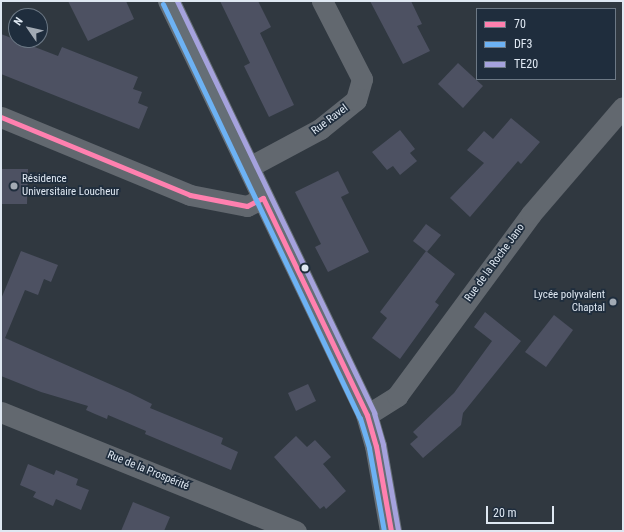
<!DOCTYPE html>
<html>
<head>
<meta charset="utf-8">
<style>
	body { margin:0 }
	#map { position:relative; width:624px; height:532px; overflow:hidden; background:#303840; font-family:"Roboto Condensed",sans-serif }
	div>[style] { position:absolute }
	.building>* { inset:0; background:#4d5162 }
	.street>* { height:21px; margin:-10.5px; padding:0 10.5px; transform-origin:10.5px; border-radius:10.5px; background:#62686f }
	.secondary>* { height:22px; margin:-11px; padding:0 11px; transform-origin:11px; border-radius:11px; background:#656e76 }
	.bus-1>* { height:5px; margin:-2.5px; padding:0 2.5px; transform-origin:2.5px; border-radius:2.5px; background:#ff80af }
	.bus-2>* { height:5px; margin:-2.5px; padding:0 2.5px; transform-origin:2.5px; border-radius:2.5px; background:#6db2f4 }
	.bus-3>* { height:5px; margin:-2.5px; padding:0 2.5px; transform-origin:2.5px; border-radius:2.5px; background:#a5a2dd }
	.dots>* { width:11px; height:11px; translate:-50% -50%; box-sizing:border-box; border:2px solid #1f2d3d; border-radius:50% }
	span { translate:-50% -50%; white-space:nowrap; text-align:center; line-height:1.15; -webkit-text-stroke:3.5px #1f2d3d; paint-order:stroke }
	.street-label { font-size:11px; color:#dfe8f2 }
	.poi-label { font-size:11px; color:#dfe8f2 }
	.left { translate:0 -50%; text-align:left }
	.right { translate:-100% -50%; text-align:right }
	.frame { position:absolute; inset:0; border:2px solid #dfe8f2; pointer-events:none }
	.legend { position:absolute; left:476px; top:8px; width:140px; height:72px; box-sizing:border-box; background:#1f2d3d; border:1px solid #6c7885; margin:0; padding:5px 7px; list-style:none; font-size:12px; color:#dfe8f2 }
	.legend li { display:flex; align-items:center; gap:8px; height:20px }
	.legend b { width:20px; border:1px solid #6c7885 }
	.north { position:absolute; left:8px; top:8px; width:40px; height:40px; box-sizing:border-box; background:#1f2d3d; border:1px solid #6c7885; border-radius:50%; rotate:304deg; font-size:11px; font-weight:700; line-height:16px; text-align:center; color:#dfe8f2 }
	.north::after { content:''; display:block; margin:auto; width:14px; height:18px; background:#a2aab4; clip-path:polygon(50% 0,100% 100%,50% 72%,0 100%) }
	.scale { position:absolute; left:486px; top:506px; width:68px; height:18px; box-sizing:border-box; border:2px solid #dfe8f2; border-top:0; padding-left:5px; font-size:12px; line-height:14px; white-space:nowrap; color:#dfe8f2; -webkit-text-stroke:3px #1f2d3d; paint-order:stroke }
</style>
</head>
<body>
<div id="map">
	<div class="building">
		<i style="clip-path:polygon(68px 1px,126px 1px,134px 19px,88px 41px)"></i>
		<i style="clip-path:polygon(220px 1px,258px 1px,271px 27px,260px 33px,294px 105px,269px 117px,244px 66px,250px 63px)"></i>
		<i style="clip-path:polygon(370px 1px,411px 1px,422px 24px,417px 26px,430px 51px,403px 64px)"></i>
		<i style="clip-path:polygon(1px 34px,58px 56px,62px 47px,138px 77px,133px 89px,142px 92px,138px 103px,148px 107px,139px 129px,1px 74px)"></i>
		<i style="clip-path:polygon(458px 63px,483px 86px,463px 108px,438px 84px)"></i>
		<i style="clip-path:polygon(511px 118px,540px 142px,521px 164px,518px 161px,470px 217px,450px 198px,484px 163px,467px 150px,484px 131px,493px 139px)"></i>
		<i style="clip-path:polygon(400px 130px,415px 149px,410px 153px,417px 161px,400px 175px,393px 166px,387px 170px,372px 152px)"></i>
		<i style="clip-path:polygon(1px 169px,28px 169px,27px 204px,1px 204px)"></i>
		<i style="clip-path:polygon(338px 171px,349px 193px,341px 197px,369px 252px,328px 272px,315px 247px,321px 244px,295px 192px)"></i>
		<i style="clip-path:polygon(426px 224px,441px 235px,427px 252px,413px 241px)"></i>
		<i style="clip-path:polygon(21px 251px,58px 265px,51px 282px,44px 279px,38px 295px,25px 290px,5px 338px,130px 393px,152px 404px,150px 408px,223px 438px,221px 444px,238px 452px,231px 470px,145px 434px,146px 431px,108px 415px,107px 419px,95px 414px,86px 410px,88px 406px,41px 392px,1px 376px,1px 299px)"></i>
		<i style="clip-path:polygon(426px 251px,455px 274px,435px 302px,439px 305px,400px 359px,372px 338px,387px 318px,380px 312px)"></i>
		<i style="clip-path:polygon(485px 312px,521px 341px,463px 413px,461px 425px,423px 458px,410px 444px,418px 437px,413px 432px,454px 393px,492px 341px,474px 327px)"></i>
		<i style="clip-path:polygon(554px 315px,573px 330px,546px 367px,525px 352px)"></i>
		<i style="clip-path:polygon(308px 384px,316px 401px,296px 411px,288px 393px)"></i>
		<i style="clip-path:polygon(296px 436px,307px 447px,315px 440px,331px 457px,323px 464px,346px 491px,326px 509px,324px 506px,320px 509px,274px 457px)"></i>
		<i style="clip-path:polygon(28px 464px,54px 475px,56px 470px,78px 479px,76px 485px,89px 490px,81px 510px,56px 499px,53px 506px,33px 497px,36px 492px,20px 485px)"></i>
		<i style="clip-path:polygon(133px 502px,170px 517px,164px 531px,121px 531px)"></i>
	</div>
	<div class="street">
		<i style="left:1px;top:117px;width:204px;rotate:22.4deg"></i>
		<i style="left:190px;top:195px;width:58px;rotate:10.9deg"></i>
		<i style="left:247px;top:206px;width:18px;rotate:-27deg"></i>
		<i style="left:249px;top:167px;width:81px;rotate:-28.2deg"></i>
		<i style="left:320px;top:129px;width:46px;rotate:-38.9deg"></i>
		<i style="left:356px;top:100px;width:22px;rotate:-74deg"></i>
		<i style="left:362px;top:79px;width:88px;rotate:-117.1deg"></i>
		<i style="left:1px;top:412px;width:318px;rotate:22deg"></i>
		<i style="left:367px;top:415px;width:36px;rotate:-32deg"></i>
		<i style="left:397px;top:396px;width:226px;rotate:-53.6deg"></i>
		<i style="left:531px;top:214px;width:141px;rotate:-49.3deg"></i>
	</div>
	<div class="secondary">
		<i style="left:169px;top:1px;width:459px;rotate:64.4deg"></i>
		<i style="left:367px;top:415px;width:32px;rotate:74deg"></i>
		<i style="left:376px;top:446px;width:86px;rotate:80deg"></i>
	</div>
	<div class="bus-1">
		<i style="left:1px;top:117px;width:204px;rotate:22.4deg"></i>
		<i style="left:190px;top:195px;width:58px;rotate:10.9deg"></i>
		<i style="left:247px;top:206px;width:18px;rotate:-27deg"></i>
		<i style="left:263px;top:198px;width:241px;rotate:64.4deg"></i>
		<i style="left:367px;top:415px;width:32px;rotate:74deg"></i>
		<i style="left:376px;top:446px;width:86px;rotate:80deg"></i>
	</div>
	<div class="bus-2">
		<i style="left:163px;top:4px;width:458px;rotate:64.6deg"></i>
		<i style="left:360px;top:418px;width:31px;rotate:73deg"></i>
		<i style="left:369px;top:448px;width:84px;rotate:79.8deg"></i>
	</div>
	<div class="bus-3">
		<i style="left:177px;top:1px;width:457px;rotate:64.4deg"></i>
		<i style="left:374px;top:413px;width:33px;rotate:74deg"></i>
		<i style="left:383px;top:445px;width:86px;rotate:80deg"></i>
	</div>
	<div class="dots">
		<i style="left:14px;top:186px;background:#a2aab4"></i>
		<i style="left:305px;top:268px;background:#dfe8f2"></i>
		<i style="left:613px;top:302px;background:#a2aab4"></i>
	</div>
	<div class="street-label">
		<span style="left:330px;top:120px;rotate:-37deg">Rue Ravel</span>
		<span style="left:495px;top:263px;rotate:-54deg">Rue de la Roche Jano</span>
		<span style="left:148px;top:471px;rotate:22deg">Rue de la Prospérité</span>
	</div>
	<div class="poi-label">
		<span class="left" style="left:22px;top:186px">Résidence<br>Universitaire Loucheur</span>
		<span class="right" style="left:605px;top:302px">Lycée polyvalent<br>Chaptal</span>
	</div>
	<div class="frame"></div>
	<ul class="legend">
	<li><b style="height:5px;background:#ff80af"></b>70</li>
	<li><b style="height:5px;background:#6db2f4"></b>DF3</li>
	<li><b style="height:5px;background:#a5a2dd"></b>TE20</li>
	</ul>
	<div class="north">N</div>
	<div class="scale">20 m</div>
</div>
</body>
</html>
